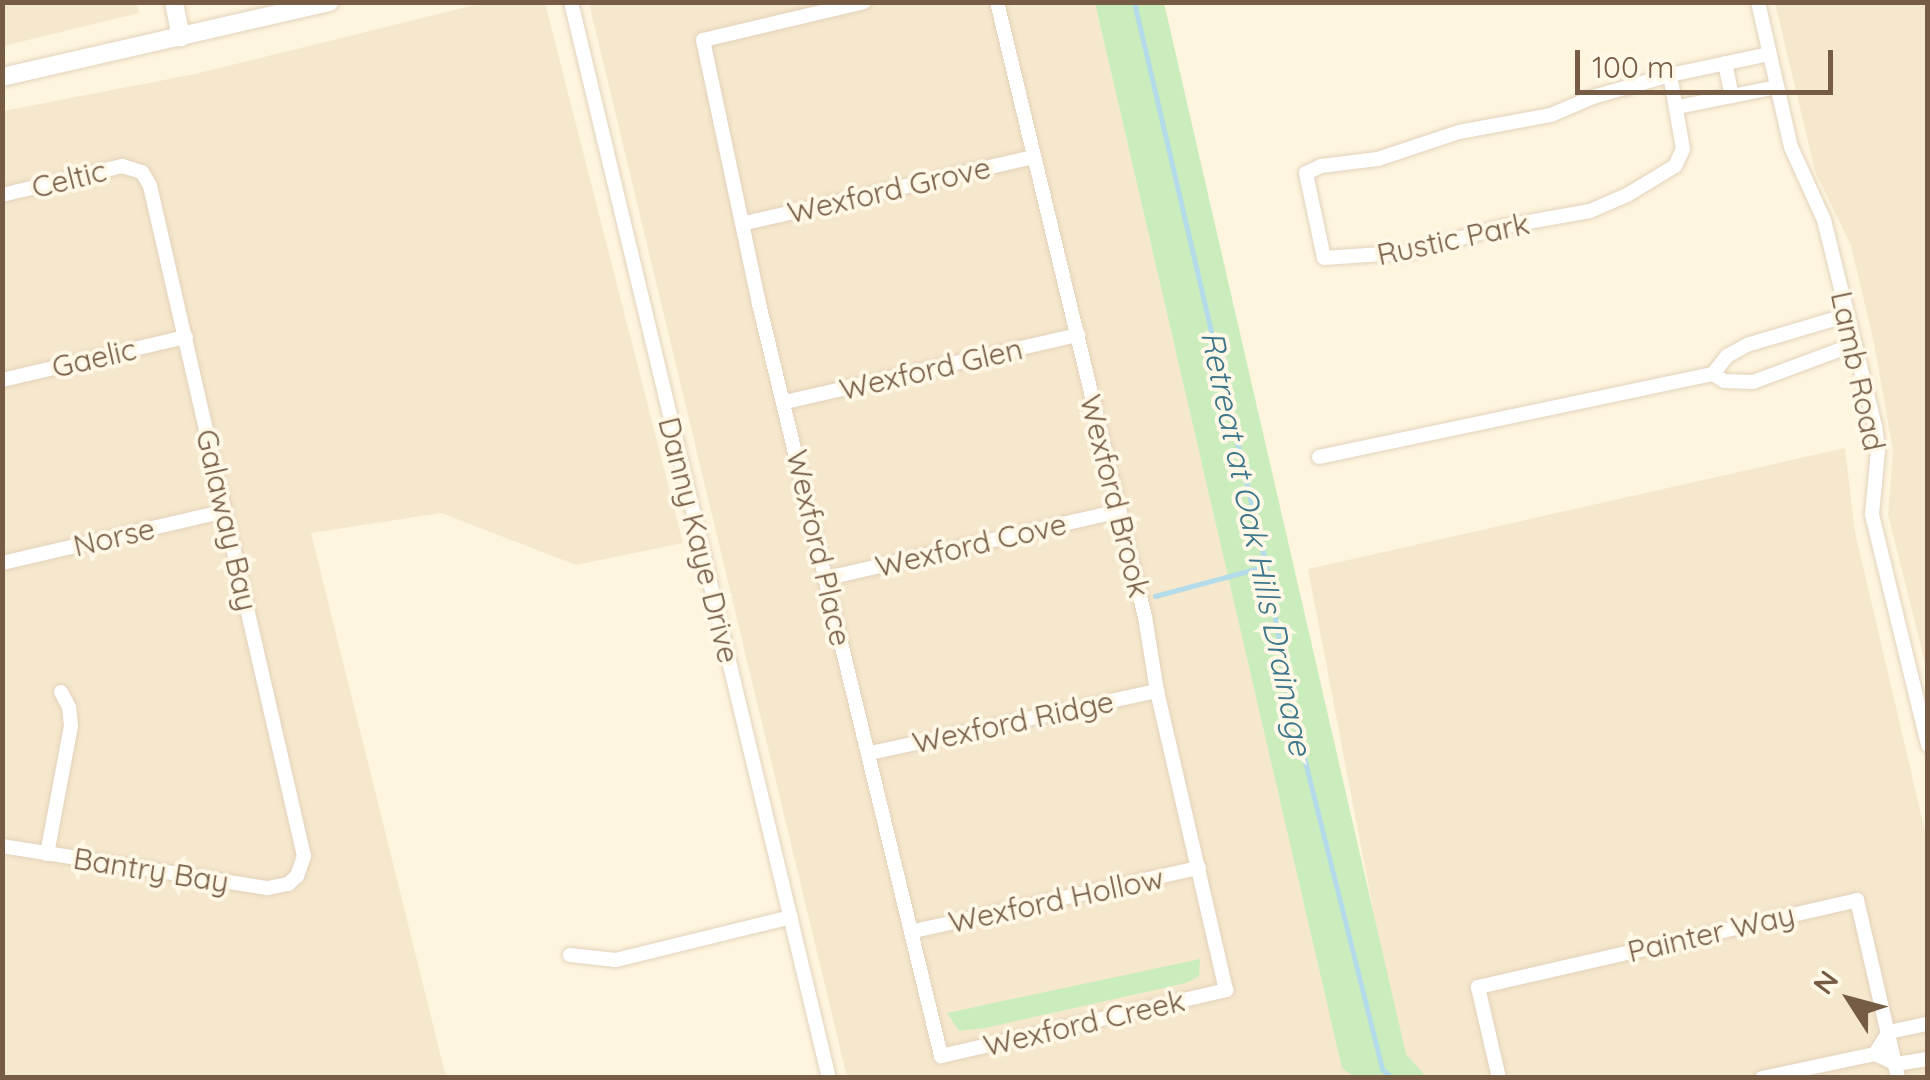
<!DOCTYPE html>
<html>
<head>
<meta charset="utf-8">
<style>
	body { margin:0 }
	#map { position:relative; width:1930px; height:1080px; overflow:hidden; background:#fef5df; font-family:Quicksand,sans-serif }
	div>[style] { position:absolute }
	.residential>* { inset:0; background:#f6e8cd }
	.green>* { inset:0; background:#cbecbd }
	.stream>* { height:5px; margin:-2.5px; padding:0 2.5px; transform-origin:2.5px; border-radius:2.5px; background:#b3dbe9 }
	.roads { filter:drop-shadow(0 0 2px #e2d2bb) drop-shadow(0 0 2px #e2d2bb) }
	.minor>* { height:14px; margin:-7px; padding:0 7px; transform-origin:7px; border-radius:7px; background:#fff }
	.tertiary>* { height:18px; margin:-9px; padding:0 9px; transform-origin:9px; border-radius:9px; background:#fff }
	span { translate:-50% -50%; white-space:nowrap; text-align:center; line-height:1.15; -webkit-text-stroke:8px #fff8e7; paint-order:stroke }
	.street-label { font-size:30px; color:#765c45 }
	.water-label { font-size:32px; color:#3d768b; font-style:italic }
	.frame { position:absolute; inset:0; border:5px solid #765c45; pointer-events:none }
	.north { position:absolute; left:1800px; top:950px; width:100px; height:100px; -webkit-text-stroke:8px #fff8e7; paint-order:stroke; rotate:306deg; font-size:28px; font-weight:700; line-height:40px; text-align:center; color:#765c45 }
	.north::after { content:''; display:block; margin:auto; width:35px; height:45px; background:#765c45; clip-path:polygon(50% 0,100% 100%,50% 72%,0 100%) }
	.scale { position:absolute; left:1575px; top:50px; width:258px; height:45px; box-sizing:border-box; border:5px solid #765c45; border-top:0; padding-left:12px; font-size:30px; line-height:35px; white-space:nowrap; color:#765c45; -webkit-text-stroke:8px #fff8e7; paint-order:stroke }
</style>
</head>
<body>
<div id="map">
	<div class="residential">
		<i style="clip-path:polygon(2px 3px,137px 3px,139px 13px,3px 46px)"></i>
		<i style="clip-path:polygon(483px 3px,545px 3px,683px 543px,576px 565px,441px 513px,311px 533px,446px 1077px,3px 1078px,3px 111px,195px 74px)"></i>
		<i style="clip-path:polygon(589px 3px,1095px 3px,1342px 1067px,1377px 1077px,847px 1077px)"></i>
		<i style="clip-path:polygon(1775px 3px,1927px 3px,1927px 671px,1888px 515px,1893px 450px,1874px 343px,1851px 246px,1815px 171px)"></i>
		<i style="clip-path:polygon(1845px 448px,1855px 532px,1927px 840px,1927px 1077px,1411px 1077px,1376px 925px,1308px 569px)"></i>
	</div>
	<div class="green">
		<i style="clip-path:polygon(1095px 3px,1164px 3px,1406px 1054px,1426px 1077px,1354px 1077px,1342px 1068px)"></i>
		<i style="clip-path:polygon(1200px 959px,1199px 976px,1186px 983px,985px 1028px,959px 1031px,947px 1013px)"></i>
	</div>
	<div class="stream">
		<i style="left:1134px;top:2px;width:579px;rotate:76.83deg"></i>
		<i style="left:1266px;top:566px;width:130px;rotate:80.2deg"></i>
		<i style="left:1288px;top:694px;width:387px;rotate:75.9deg"></i>
		<i style="left:1382px;top:1069px;width:13px;rotate:42deg"></i>
		<i style="left:1155px;top:596px;width:115px;rotate:-15.1deg"></i>
	</div>
	<div class="roads">
		<div class="minor">
			<i style="left:571px;top:2px;width:1106px;rotate:76.52deg"></i>
			<i style="left:864px;top:2px;width:165px;rotate:166.7deg"></i>
			<i style="left:703px;top:40px;width:270px;rotate:78deg"></i>
			<i style="left:759px;top:304px;width:774px;rotate:76.39deg"></i>
			<i style="left:941px;top:1056px;width:293px;rotate:-13deg"></i>
			<i style="left:1226px;top:990px;width:307px;rotate:-103deg"></i>
			<i style="left:1157px;top:691px;width:75px;rotate:-99.2deg"></i>
			<i style="left:1145px;top:617px;width:633px;rotate:-103.53deg"></i>
			<i style="left:1758px;top:2px;width:149px;rotate:77.2deg"></i>
			<i style="left:1791px;top:147px;width:80px;rotate:65.7deg"></i>
			<i style="left:1824px;top:220px;width:212px;rotate:76.1deg"></i>
			<i style="left:1875px;top:426px;width:25px;rotate:83deg"></i>
			<i style="left:1878px;top:451px;width:64px;rotate:95.4deg"></i>
			<i style="left:1872px;top:515px;width:237px;rotate:76.3deg"></i>
			<i style="left:1725px;top:63px;width:34px;rotate:78deg"></i>
			<i style="left:1670px;top:75px;width:75px;rotate:80deg"></i>
			<i style="left:1683px;top:149px;width:19px;rotate:115deg"></i>
			<i style="left:1675px;top:166px;width:56px;rotate:148.9deg"></i>
			<i style="left:1627px;top:195px;width:40px;rotate:156.6deg"></i>
			<i style="left:1590px;top:211px;width:90px;rotate:169.8deg"></i>
			<i style="left:1501px;top:227px;width:93px;rotate:164.5deg"></i>
			<i style="left:1411px;top:252px;width:87px;rotate:176.1deg"></i>
			<i style="left:1324px;top:258px;width:87px;rotate:-102deg"></i>
			<i style="left:1306px;top:173px;width:17px;rotate:-25deg"></i>
			<i style="left:1321px;top:166px;width:57px;rotate:-7deg"></i>
			<i style="left:1378px;top:159px;width:85px;rotate:-18.4deg"></i>
			<i style="left:1459px;top:132px;width:94px;rotate:-10.5deg"></i>
			<i style="left:1551px;top:115px;width:46px;rotate:-23.2deg"></i>
			<i style="left:1593px;top:97px;width:80px;rotate:-15.9deg"></i>
			<i style="left:1670px;top:75px;width:102px;rotate:-11.9deg"></i>
			<i style="left:1678px;top:107px;width:100px;rotate:-11.5deg"></i>
			<i style="left:2px;top:195px;width:123px;rotate:-13.6deg"></i>
			<i style="left:122px;top:166px;width:21px;rotate:17deg"></i>
			<i style="left:142px;top:172px;width:16px;rotate:60deg"></i>
			<i style="left:150px;top:186px;width:687px;rotate:77.06deg"></i>
			<i style="left:304px;top:856px;width:21px;rotate:109deg"></i>
			<i style="left:297px;top:876px;width:12px;rotate:138deg"></i>
			<i style="left:288px;top:884px;width:21px;rotate:169deg"></i>
			<i style="left:267px;top:888px;width:268px;rotate:-171deg"></i>
			<i style="left:745px;top:223px;width:295px;rotate:-12.9deg"></i>
			<i style="left:1848px;top:315px;width:105px;rotate:163.5deg"></i>
			<i style="left:1747px;top:345px;width:23px;rotate:151deg"></i>
			<i style="left:1727px;top:356px;width:23px;rotate:128deg"></i>
			<i style="left:1713px;top:374px;width:13px;rotate:32deg"></i>
			<i style="left:1724px;top:381px;width:29px;rotate:2deg"></i>
			<i style="left:1753px;top:382px;width:109px;rotate:-20.4deg"></i>
			<i style="left:2px;top:380px;width:189px;rotate:-13.2deg"></i>
			<i style="left:785px;top:402px;width:301px;rotate:-12.9deg"></i>
			<i style="left:1319px;top:457px;width:403px;rotate:-11.9deg"></i>
			<i style="left:2px;top:563px;width:229px;rotate:-13.1deg"></i>
			<i style="left:827px;top:578px;width:296px;rotate:-12.9deg"></i>
			<i style="left:870px;top:753px;width:294px;rotate:-12.2deg"></i>
			<i style="left:47px;top:854px;width:130px;rotate:-79.4deg"></i>
			<i style="left:71px;top:726px;width:19px;rotate:-96deg"></i>
			<i style="left:69px;top:707px;width:17px;rotate:-118deg"></i>
			<i style="left:914px;top:931px;width:292px;rotate:-12.5deg"></i>
			<i style="left:570px;top:955px;width:46px;rotate:6.2deg"></i>
			<i style="left:616px;top:960px;width:180px;rotate:-13.8deg"></i>
			<i style="left:1875px;top:1054px;width:26px;rotate:-58deg"></i>
			<i style="left:1889px;top:1032px;width:40px;rotate:-12deg"></i>
			<i style="left:1499px;top:1078px;width:93px;rotate:-103deg"></i>
			<i style="left:1478px;top:987px;width:389px;rotate:-12.9deg"></i>
			<i style="left:1857px;top:900px;width:183px;rotate:77deg"></i>
			<i style="left:1762px;top:1078px;width:116px;rotate:-12deg"></i>
			<i style="left:1875px;top:1054px;width:23px;rotate:25deg"></i>
			<i style="left:1896px;top:1064px;width:32px;rotate:-9deg"></i>
		</div>
		<div class="tertiary">
			<i style="left:174px;top:2px;width:36px;rotate:79deg"></i>
			<i style="left:2px;top:77px;width:336px;rotate:-12.9deg"></i>
		</div>
	</div>
	<div class="street-label">
		<span style="left:69px;top:179px;rotate:-14deg">Celtic</span>
		<span style="left:889px;top:190px;rotate:-13deg">Wexford Grove</span>
		<span style="left:1453px;top:239px;rotate:-12deg">Rustic Park</span>
		<span style="left:94px;top:358px;rotate:-13deg">Gaelic</span>
		<span style="left:931px;top:369px;rotate:-13deg">Wexford Glen</span>
		<span style="left:1858px;top:371px;rotate:78deg">Lamb Road</span>
		<span style="left:1115px;top:496px;rotate:76deg">Wexford Brook</span>
		<span style="left:227px;top:520px;rotate:77deg">Galaway Bay</span>
		<span style="left:114px;top:537px;rotate:-13deg">Norse</span>
		<span style="left:699px;top:540px;rotate:76deg">Danny Kaye Drive</span>
		<span style="left:971px;top:545px;rotate:-13deg">Wexford Cove</span>
		<span style="left:819px;top:548px;rotate:77deg">Wexford Place</span>
		<span style="left:1013px;top:722px;rotate:-12deg">Wexford Ridge</span>
		<span style="left:151px;top:870px;rotate:9deg">Bantry Bay</span>
		<span style="left:1056px;top:900px;rotate:-12deg">Wexford Hollow</span>
		<span style="left:1711px;top:933px;rotate:-13deg">Painter Way</span>
		<span style="left:1084px;top:1023px;rotate:-13deg">Wexford Creek</span>
	</div>
	<div class="water-label">
		<span style="left:1257px;top:543px;rotate:78deg">Retreat at Oak Hills Drainage</span>
	</div>
	<div class="frame"></div>
	<div class="north">N</div>
	<div class="scale">100 m</div>
</div>
</body>
</html>
